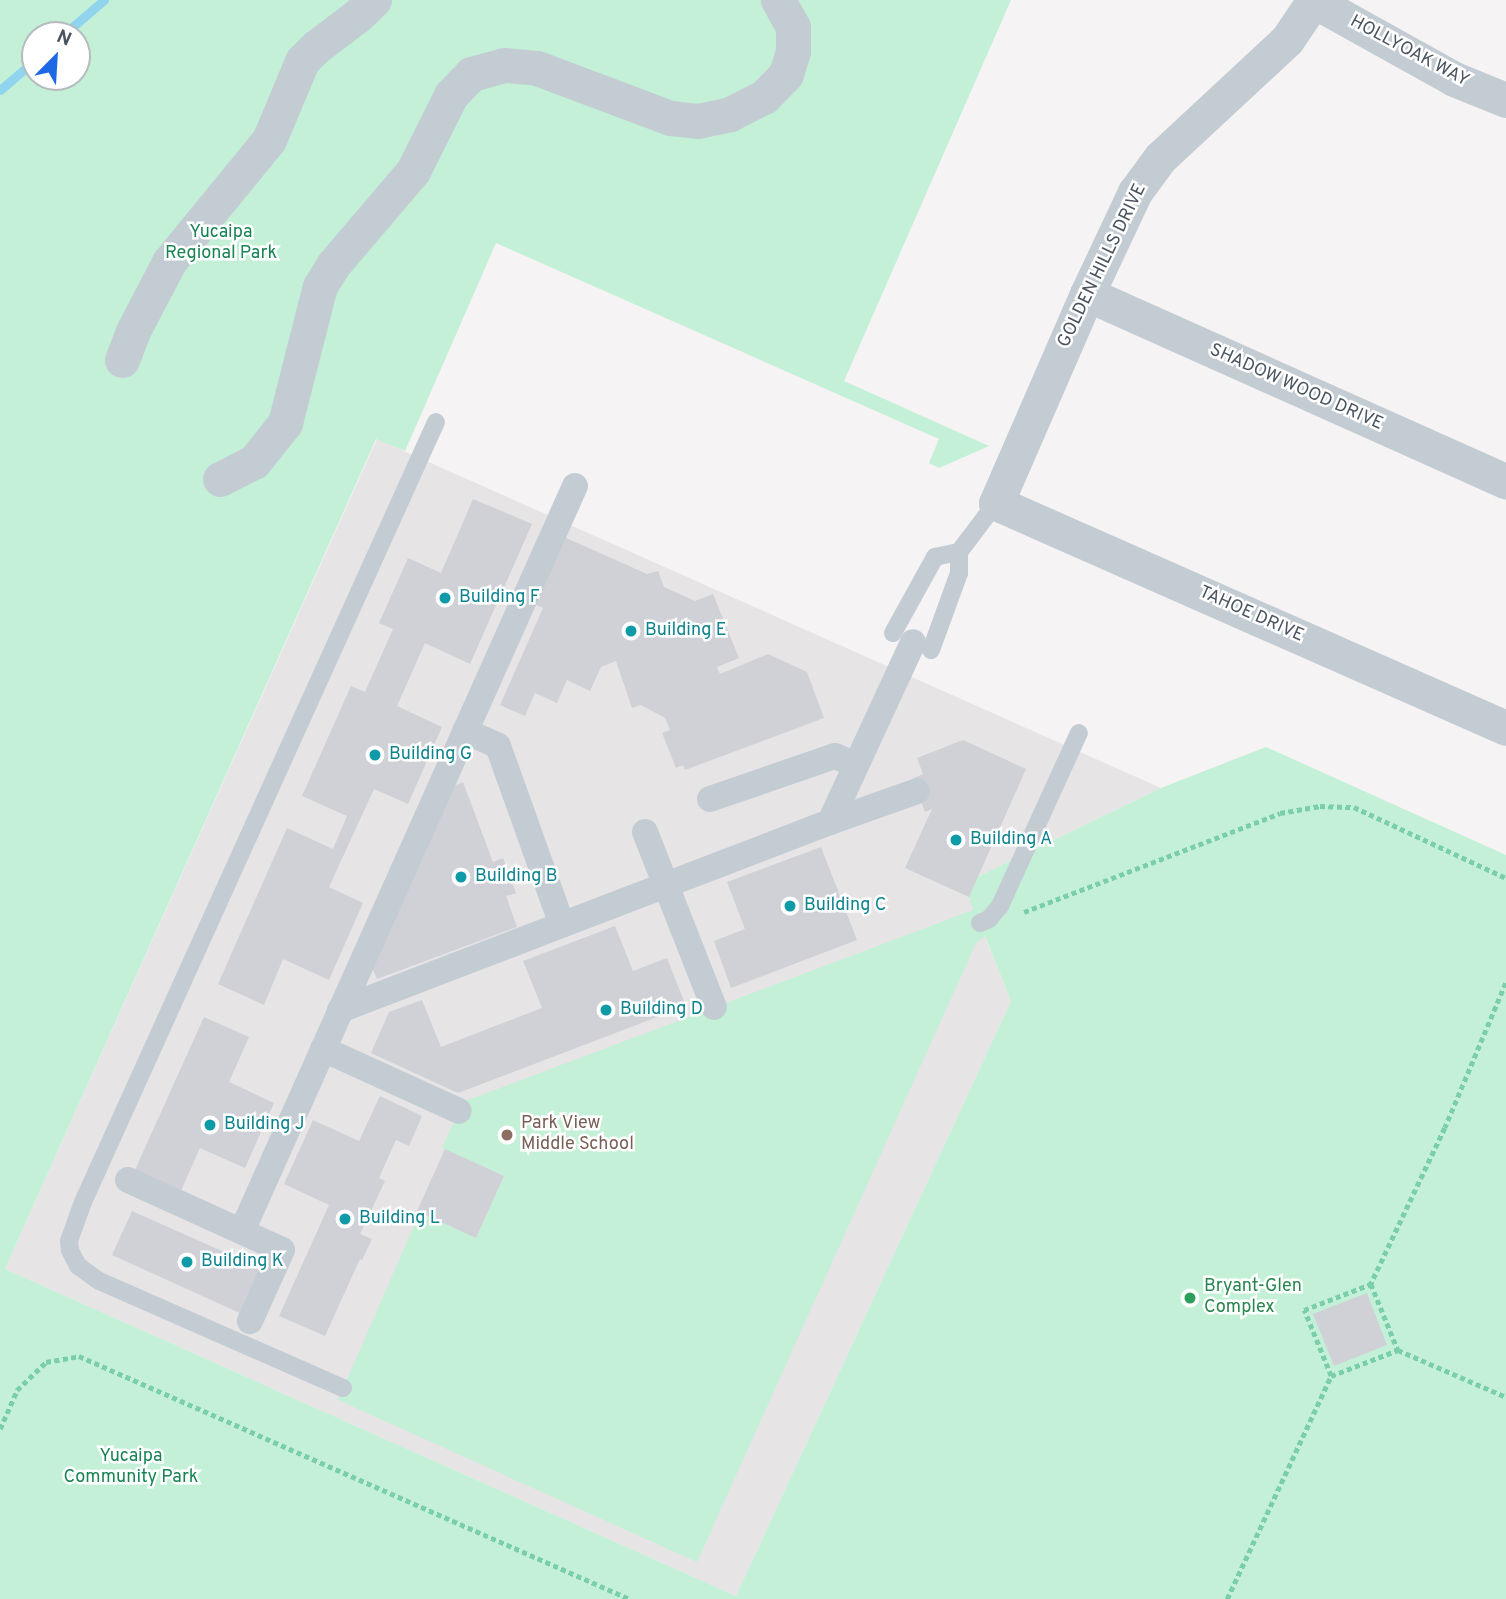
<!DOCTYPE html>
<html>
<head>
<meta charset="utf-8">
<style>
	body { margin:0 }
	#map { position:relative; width:1506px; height:1599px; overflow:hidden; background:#f5f3f3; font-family:Overpass,sans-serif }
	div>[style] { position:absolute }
	.education>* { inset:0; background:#e6e4e5 }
	.green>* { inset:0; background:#c3f0d7 }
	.stream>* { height:9px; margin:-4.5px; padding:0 4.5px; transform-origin:4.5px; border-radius:4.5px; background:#90d4ed }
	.building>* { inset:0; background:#cfd1d7 }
	.path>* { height:4.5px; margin-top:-2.25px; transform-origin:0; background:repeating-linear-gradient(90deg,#7acfaa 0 5px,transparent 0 8.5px) }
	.service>* { height:18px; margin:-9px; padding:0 9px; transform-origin:9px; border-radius:9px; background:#c4ccd3 }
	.pedestrian>* { height:26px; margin:-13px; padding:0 13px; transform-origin:13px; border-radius:13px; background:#c4ccd3 }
	.minor>* { height:35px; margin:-17.5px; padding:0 17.5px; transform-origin:17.5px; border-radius:17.5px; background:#c4ccd3 }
	.dots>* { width:19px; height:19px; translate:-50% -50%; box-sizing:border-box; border:4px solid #fff; border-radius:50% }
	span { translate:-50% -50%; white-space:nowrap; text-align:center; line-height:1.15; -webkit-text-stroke:5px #fff; paint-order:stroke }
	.street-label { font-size:18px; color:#4a5460 }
	.park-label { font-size:18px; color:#188454 }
	.culture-label { font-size:18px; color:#0d838f }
	.left { translate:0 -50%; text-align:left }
	.education-label { font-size:18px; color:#785e54 }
	.leisure-label { font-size:18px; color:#27864d }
	.north { position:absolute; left:21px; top:21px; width:70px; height:70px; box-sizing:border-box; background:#fff; border:2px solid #b7bbbf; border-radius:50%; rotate:24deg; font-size:19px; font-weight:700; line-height:28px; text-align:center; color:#4a5460 }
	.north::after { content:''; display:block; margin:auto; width:24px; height:32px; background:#1c68e5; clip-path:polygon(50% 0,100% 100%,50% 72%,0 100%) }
</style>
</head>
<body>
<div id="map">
	<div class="education">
		<i style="clip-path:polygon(377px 439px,1161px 788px,977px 877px,969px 897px,1011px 1001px,736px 1596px,5px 1269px)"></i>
	</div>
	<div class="green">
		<i style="clip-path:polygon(evenodd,0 0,1011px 0,844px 381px,989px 446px,939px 468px,929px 463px,939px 439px,496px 243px,405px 451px,376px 439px,5px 1269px,736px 1596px,1011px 1001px,985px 936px,976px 943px,697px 1562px,338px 1400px,420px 1212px,476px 1238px,504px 1176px,442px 1148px,463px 1102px,973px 910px,969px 897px,977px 877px,1161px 788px,1266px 747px,1506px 855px,1506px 1599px,0 1599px,0 0,35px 35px,77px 35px,77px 77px,35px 77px,35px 35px)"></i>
	</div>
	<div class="stream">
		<i style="left:63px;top:35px;width:54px;rotate:-40.5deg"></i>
		<i style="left:0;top:90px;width:46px;rotate:-40.6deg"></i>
	</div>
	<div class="building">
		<i style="clip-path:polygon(473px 499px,532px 524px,470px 664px,425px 643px,397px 706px,442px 727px,408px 804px,374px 789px,329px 887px,363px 903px,329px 980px,283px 959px,264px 1005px,218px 984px,287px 828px,333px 849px,347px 816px,302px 796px,351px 686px,365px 692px,393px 629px,379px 623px,408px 558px,441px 573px)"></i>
		<i style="clip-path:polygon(564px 537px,647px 574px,658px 571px,664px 587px,695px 601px,713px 594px,739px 658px,717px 667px,720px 674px,768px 654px,807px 672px,824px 718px,685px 770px,683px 765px,676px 768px,662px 733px,670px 730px,665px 718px,641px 705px,632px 708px,616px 661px,601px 667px,590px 691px,567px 680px,557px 703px,535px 693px,525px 716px,500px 705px,543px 608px,534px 604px)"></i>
		<i style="clip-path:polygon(963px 740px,1026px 769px,969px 897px,905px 868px,932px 809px,925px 812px,912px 779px,923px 774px,917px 758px)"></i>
		<i style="clip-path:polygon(463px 782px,493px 862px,503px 858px,516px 893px,506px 896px,517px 927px,377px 979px,372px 968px,454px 786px)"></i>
		<i style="clip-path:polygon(821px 847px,857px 940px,731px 988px,714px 941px,745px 929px,727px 882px)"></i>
		<i style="clip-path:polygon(615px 926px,633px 971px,667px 958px,686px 1006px,458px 1093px,371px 1053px,389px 1012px,422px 1000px,441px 1047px,542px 1008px,523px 961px)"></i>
		<i style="clip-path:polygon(204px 1017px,249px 1037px,229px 1082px,274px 1103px,245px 1168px,200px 1148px,180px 1193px,134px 1172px)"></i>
		<i style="clip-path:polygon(380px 1096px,422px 1116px,409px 1146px,396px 1140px,379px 1178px,385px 1181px,360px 1234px,372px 1239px,362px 1260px,360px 1259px,325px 1336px,279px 1316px,329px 1205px,284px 1184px,313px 1120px,359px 1141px)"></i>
		<i style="clip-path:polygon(445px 1149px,504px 1176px,476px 1238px,417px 1211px)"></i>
		<i style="clip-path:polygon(132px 1211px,262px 1269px,242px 1314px,112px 1255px)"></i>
		<i style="clip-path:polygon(1367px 1293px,1387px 1345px,1334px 1366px,1313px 1314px)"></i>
	</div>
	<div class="path">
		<i style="left:1024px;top:912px;width:274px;rotate:-21.1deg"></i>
		<i style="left:1280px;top:813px;width:41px;rotate:-9.9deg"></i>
		<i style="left:1320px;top:806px;width:34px;rotate:2deg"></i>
		<i style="left:1354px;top:807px;width:168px;rotate:25deg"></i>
		<i style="left:1506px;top:983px;width:157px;rotate:112.8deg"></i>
		<i style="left:1445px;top:1128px;width:173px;rotate:115.4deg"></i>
		<i style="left:1371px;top:1284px;width:71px;rotate:67.8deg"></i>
		<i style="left:1398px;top:1350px;width:118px;rotate:23.5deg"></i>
		<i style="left:1331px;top:1376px;width:71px;rotate:-112.2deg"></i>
		<i style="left:1304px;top:1310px;width:72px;rotate:-21.2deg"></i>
		<i style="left:0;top:1429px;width:43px;rotate:-66.4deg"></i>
		<i style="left:17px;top:1390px;width:40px;rotate:-44deg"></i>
		<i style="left:46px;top:1362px;width:34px;rotate:-10deg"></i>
		<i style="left:79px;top:1356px;width:602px;rotate:23.8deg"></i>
		<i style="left:1227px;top:1599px;width:246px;rotate:-65deg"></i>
		<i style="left:1331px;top:1376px;width:72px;rotate:-21.2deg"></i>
	</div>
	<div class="service">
		<i style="left:893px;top:633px;width:87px;rotate:-61.1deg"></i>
		<i style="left:935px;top:557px;width:25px;rotate:-12deg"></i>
		<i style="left:931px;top:650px;width:82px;rotate:-70deg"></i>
		<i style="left:959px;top:573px;width:21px;rotate:-90deg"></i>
		<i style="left:959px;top:552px;width:61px;rotate:-52.9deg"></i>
		<i style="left:980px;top:923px;width:10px;rotate:-24deg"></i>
		<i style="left:989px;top:919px;width:17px;rotate:-50deg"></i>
		<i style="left:1000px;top:906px;width:190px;rotate:-65.5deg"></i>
		<i style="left:343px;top:1388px;width:266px;rotate:-156.3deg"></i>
		<i style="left:99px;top:1281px;width:26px;rotate:-144deg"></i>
		<i style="left:78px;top:1266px;width:18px;rotate:-117deg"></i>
		<i style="left:70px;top:1250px;width:9px;rotate:-96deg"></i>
		<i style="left:69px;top:1241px;width:41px;rotate:-70.3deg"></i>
		<i style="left:83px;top:1202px;width:856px;rotate:-65.65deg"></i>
	</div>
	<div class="pedestrian">
		<i style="left:465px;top:731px;width:36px;rotate:24deg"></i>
		<i style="left:498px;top:746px;width:190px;rotate:70.3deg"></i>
		<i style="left:710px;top:799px;width:132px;rotate:-19deg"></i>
		<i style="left:835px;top:756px;width:23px;rotate:23deg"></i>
		<i style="left:830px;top:822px;width:92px;rotate:-19.6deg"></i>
		<i style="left:645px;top:832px;width:188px;rotate:68.5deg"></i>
		<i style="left:340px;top:1010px;width:525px;rotate:-20.99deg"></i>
		<i style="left:830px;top:822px;width:198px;rotate:-65.2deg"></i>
		<i style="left:323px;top:1049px;width:149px;rotate:24.5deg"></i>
		<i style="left:128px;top:1180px;width:169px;rotate:24.4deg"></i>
		<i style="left:282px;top:1250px;width:78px;rotate:114.3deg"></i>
		<i style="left:242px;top:1231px;width:816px;rotate:-65.92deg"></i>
	</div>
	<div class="minor">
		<i style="left:1314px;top:0;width:48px;rotate:124deg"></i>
		<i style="left:1287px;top:40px;width:173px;rotate:137.1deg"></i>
		<i style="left:1160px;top:158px;width:42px;rotate:126.3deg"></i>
		<i style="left:1135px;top:192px;width:113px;rotate:115.2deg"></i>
		<i style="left:1087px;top:294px;width:228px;rotate:113.5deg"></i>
		<i style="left:996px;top:503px;width:557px;rotate:23.81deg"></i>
		<i style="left:1314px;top:1px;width:160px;rotate:29.1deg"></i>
		<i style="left:1454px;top:79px;width:56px;rotate:22deg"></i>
		<i style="left:1087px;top:294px;width:459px;rotate:24.1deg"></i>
		<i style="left:122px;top:360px;width:31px;rotate:-69deg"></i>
		<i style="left:133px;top:331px;width:78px;rotate:-62.4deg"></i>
		<i style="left:169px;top:262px;width:158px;rotate:-50.7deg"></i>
		<i style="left:269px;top:140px;width:86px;rotate:-67.3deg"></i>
		<i style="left:302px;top:61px;width:20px;rotate:-45deg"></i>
		<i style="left:316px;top:47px;width:51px;rotate:-37.1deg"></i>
		<i style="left:357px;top:16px;width:23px;rotate:-43deg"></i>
		<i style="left:220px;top:479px;width:38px;rotate:-27deg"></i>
		<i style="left:254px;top:462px;width:50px;rotate:-51.5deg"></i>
		<i style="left:285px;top:423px;width:141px;rotate:-75.7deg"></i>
		<i style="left:320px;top:286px;width:25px;rotate:-58deg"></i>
		<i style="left:333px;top:265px;width:123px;rotate:-49.6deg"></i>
		<i style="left:413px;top:171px;width:85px;rotate:-63.4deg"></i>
		<i style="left:451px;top:95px;width:29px;rotate:-46deg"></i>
		<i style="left:471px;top:74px;width:34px;rotate:-15deg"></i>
		<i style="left:504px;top:65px;width:33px;rotate:5deg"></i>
		<i style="left:537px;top:68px;width:142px;rotate:20.6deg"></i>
		<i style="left:670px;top:118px;width:28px;rotate:6deg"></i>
		<i style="left:698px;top:121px;width:33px;rotate:-12deg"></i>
		<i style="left:730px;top:114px;width:38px;rotate:-27deg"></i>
		<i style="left:764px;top:97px;width:32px;rotate:-46deg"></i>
		<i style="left:786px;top:74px;width:24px;rotate:-73deg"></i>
		<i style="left:793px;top:51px;width:24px;rotate:-90deg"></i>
		<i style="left:793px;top:27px;width:31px;rotate:-119deg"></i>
	</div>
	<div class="dots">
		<i style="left:445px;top:598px;background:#0f9aa8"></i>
		<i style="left:631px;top:631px;background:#0f9aa8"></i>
		<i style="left:375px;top:755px;background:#0f9aa8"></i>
		<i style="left:956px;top:840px;background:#0f9aa8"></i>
		<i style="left:461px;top:877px;background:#0f9aa8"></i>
		<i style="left:790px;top:906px;background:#0f9aa8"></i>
		<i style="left:606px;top:1010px;background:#0f9aa8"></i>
		<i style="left:210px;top:1125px;background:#0f9aa8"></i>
		<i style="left:507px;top:1135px;background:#8d6e63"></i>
		<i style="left:345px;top:1219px;background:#0f9aa8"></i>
		<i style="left:187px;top:1262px;background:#0f9aa8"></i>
		<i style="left:1190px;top:1298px;background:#2e9e5b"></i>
	</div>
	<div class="street-label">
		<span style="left:1409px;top:52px;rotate:28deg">HOLLYOAK WAY</span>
		<span style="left:1103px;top:266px;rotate:-64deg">GOLDEN HILLS DRIVE</span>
		<span style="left:1296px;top:388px;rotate:24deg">SHADOW WOOD DRIVE</span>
		<span style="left:1251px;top:615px;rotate:24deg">TAHOE DRIVE</span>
	</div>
	<div class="park-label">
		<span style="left:221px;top:244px">Yucaipa<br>Regional Park</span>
		<span style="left:131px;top:1468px">Yucaipa<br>Community Park</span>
	</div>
	<div class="culture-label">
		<span class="left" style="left:459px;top:598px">Building F</span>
		<span class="left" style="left:645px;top:631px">Building E</span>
		<span class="left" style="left:389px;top:755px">Building G</span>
		<span class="left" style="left:970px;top:840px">Building A</span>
		<span class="left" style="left:475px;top:877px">Building B</span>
		<span class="left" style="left:804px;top:906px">Building C</span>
		<span class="left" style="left:620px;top:1010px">Building D</span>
		<span class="left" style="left:224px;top:1125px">Building J</span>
		<span class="left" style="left:359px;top:1219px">Building L</span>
		<span class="left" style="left:201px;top:1262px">Building K</span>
	</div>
	<div class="education-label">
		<span class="left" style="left:521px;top:1135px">Park View<br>Middle School</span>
	</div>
	<div class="leisure-label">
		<span class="left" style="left:1204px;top:1298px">Bryant-Glen<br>Complex</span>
	</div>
	<div class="north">N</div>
</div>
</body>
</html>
